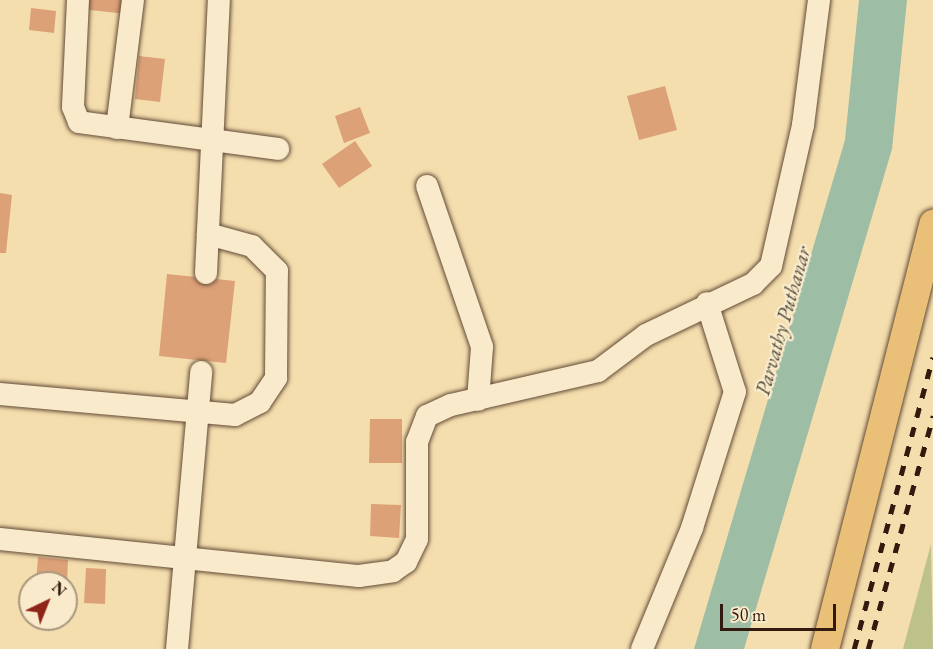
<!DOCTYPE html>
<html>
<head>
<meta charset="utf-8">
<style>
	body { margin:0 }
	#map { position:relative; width:933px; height:649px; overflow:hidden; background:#f5deae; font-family:"EB Garamond",serif }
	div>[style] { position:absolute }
	.green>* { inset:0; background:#bdc18a }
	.water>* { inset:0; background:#9dbda5 }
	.building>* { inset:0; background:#dda178 }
	.roads { filter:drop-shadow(0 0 2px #634b37) drop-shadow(0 0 2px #634b37) }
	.minor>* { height:22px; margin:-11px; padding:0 11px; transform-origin:11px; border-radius:11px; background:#f8eaca }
	.major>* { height:28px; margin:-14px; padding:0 14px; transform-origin:14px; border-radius:14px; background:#eabf77 }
	.rail>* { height:4.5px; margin-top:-2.25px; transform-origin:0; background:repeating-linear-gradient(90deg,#321a0f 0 10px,transparent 0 20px) }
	span { translate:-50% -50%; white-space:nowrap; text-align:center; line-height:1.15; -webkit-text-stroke:5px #f8eaca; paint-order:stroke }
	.water-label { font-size:21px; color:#524b3c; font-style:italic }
	.north { position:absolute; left:18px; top:571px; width:60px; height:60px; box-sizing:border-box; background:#f8eaca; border:2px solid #a9977f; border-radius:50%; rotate:43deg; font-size:16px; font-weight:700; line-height:24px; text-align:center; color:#321a0f }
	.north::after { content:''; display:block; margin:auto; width:21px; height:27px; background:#8f2418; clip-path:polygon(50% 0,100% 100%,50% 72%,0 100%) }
	.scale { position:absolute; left:720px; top:604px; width:116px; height:27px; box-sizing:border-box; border:3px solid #321a0f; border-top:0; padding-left:8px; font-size:18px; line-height:21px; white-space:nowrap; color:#321a0f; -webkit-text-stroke:4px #f8eaca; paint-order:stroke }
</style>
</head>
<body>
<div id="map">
	<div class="green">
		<i style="clip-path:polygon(931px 544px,933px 649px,903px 649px)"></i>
	</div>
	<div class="water">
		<i style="clip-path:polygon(859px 0,907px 0,892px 149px,744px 649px,694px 649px,845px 140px)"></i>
	</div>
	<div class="building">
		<i style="clip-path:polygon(71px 0,129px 0,127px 14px,71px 8px)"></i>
		<i style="clip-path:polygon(31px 8px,56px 11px,54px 33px,29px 30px)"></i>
		<i style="clip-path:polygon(139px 56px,165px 59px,160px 102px,135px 99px)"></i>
		<i style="clip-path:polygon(665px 86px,677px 130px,639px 140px,627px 96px)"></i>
		<i style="clip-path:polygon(360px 107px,370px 133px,344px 143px,335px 116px)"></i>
		<i style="clip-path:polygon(355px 141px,372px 166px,339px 188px,322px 164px)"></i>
		<i style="clip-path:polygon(0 193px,12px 195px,6px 253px,0 253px)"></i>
		<i style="clip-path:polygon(167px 274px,235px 281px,226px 363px,159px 356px)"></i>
		<i style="clip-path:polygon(370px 419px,402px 419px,402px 463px,369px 463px)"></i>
		<i style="clip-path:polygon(371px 504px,401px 505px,399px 538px,370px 536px)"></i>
		<i style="clip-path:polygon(38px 557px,68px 560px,67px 583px,36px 583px)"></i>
		<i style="clip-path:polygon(86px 568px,106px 569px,105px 604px,84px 603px)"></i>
	</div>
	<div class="roads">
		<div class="minor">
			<i style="left:78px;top:0;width:107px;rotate:92.7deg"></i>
			<i style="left:73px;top:107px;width:16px;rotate:68deg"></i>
			<i style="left:79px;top:122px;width:201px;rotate:7.7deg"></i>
			<i style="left:117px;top:128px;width:129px;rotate:-82.9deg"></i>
			<i style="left:427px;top:186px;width:170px;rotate:71.1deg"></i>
			<i style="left:482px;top:347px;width:53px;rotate:94.3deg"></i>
			<i style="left:206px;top:273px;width:273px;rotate:-87.3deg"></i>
			<i style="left:0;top:394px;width:236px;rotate:5.1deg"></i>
			<i style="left:235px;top:415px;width:28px;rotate:-27deg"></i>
			<i style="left:260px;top:402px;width:29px;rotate:-56deg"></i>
			<i style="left:276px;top:378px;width:107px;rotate:-89.5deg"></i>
			<i style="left:277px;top:271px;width:35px;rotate:-135deg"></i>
			<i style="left:252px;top:246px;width:46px;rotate:-164.7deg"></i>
			<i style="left:0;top:539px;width:361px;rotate:5.9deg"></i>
			<i style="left:359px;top:576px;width:34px;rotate:-8deg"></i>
			<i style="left:393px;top:571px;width:16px;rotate:-35deg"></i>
			<i style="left:406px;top:562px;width:25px;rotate:-64deg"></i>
			<i style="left:417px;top:539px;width:97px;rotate:-90deg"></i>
			<i style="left:417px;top:442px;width:28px;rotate:-69deg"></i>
			<i style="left:427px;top:416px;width:26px;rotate:-25deg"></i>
			<i style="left:451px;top:405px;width:151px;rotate:-13deg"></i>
			<i style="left:598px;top:371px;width:60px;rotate:-36.9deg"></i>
			<i style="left:646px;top:335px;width:119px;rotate:-25.5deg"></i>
			<i style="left:753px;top:284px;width:25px;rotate:-45deg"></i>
			<i style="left:771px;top:266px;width:145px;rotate:-77.2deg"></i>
			<i style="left:803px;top:125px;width:126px;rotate:-82.7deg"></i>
			<i style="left:177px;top:649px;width:278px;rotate:-85deg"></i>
			<i style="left:642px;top:649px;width:131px;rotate:-67.5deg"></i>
			<i style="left:692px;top:528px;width:143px;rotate:-72.5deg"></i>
			<i style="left:735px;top:392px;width:93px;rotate:-107.5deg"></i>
		</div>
		<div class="major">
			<i style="left:825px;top:649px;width:439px;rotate:-75.7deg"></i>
		</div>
	</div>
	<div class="rail">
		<i style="left:854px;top:649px;width:302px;rotate:-74.9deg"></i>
		<i style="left:868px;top:649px;width:242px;rotate:-74.4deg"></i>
	</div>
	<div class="water-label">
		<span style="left:783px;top:321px;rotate:-74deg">Parvathy Puthanar</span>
	</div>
	<div class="north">N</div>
	<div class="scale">50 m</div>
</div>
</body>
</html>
